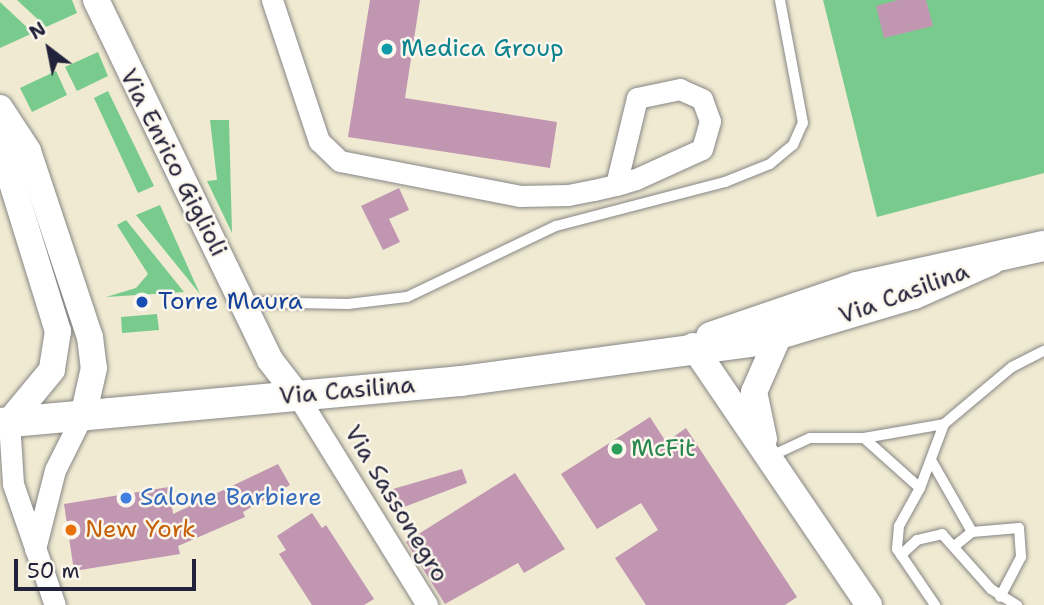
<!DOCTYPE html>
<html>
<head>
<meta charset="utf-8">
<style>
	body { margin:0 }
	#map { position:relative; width:1044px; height:605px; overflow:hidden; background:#efead1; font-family:"Shantell Sans",sans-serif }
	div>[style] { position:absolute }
	.green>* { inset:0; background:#79cb8d }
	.building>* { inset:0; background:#c196b1 }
	.roads { filter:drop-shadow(0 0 2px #888686) drop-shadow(0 0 2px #888686) }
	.service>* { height:10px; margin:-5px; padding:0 5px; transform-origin:5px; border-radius:5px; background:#fff }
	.minor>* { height:21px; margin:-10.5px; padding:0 10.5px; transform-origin:10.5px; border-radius:10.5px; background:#fff }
	.tertiary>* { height:26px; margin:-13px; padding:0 13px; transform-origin:13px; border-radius:13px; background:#fff }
	.secondary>* { height:30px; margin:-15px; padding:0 15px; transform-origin:15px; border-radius:15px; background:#fff }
	.dots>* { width:19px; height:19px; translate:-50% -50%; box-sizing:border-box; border:4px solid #fbf7ec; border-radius:50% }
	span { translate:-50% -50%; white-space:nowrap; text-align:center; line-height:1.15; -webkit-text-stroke:5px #fbf7ec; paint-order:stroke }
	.culture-label { font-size:24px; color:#0d838f }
	.left { translate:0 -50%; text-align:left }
	.street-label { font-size:24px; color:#22223b }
	.transit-label { font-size:24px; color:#164399 }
	.leisure-label { font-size:24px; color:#27864d }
	.shop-label { font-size:24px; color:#366cbe }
	.food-label { font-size:24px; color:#c56008 }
	.north { position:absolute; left:14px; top:14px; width:70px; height:70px; -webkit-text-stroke:5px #fbf7ec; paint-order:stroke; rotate:328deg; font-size:19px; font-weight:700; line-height:28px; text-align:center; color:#22223b }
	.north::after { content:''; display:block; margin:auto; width:24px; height:32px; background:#22223b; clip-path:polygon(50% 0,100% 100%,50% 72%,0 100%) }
	.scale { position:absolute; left:14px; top:559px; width:182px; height:32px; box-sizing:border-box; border:4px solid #22223b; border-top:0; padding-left:9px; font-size:21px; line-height:24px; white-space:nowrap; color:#22223b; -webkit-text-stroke:5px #fbf7ec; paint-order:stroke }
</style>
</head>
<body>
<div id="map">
	<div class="green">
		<i style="clip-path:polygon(17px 0,72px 0,77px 13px,46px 27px)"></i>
		<i style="clip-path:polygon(823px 0,1044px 0,1044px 173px,877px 217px)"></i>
		<i style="clip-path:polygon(0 2px,33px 33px,0 48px)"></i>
		<i style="clip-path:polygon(98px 52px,108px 76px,77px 91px,65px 67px)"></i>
		<i style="clip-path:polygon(56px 71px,67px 95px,32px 112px,20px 88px)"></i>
		<i style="clip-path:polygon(108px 91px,154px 186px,138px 193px,94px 98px)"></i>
		<i style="clip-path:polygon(210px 120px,229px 120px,232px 233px,207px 181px,217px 180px)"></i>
		<i style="clip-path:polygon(160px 205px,200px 294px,136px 215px)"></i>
		<i style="clip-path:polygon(126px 220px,184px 292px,106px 297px,136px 288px,148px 274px,117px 225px)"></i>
		<i style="clip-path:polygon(157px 314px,159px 330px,122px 333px,121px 317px)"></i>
	</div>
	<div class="building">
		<i style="clip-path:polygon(370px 0,420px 0,405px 98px,557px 122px,550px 168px,348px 137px)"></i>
		<i style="clip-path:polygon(898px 0,926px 0,933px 26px,884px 38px,876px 6px)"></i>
		<i style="clip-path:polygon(399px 188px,409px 210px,389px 219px,400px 242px,383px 250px,361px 206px)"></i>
		<i style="clip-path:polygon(650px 417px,666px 442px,686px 428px,797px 597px,785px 605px,646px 605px,615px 558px,658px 530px,641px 503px,597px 529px,561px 474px)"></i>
		<i style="clip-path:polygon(278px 464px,290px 485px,243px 512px,245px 517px,178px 546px,180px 554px,74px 571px,64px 504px,169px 487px,173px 514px)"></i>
		<i style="clip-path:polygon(462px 469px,467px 483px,391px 512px,386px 491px)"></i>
		<i style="clip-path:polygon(515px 473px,565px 549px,524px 573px,518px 563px,445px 604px,406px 542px)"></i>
		<i style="clip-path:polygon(312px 513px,322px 528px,326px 525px,374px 599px,364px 605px,312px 605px,279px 554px,286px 550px,277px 536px)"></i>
	</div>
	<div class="roads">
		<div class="service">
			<i style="left:245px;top:302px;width:103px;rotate:1.1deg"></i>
			<i style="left:348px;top:304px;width:59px;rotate:-6.8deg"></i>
			<i style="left:407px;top:297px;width:165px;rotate:-25.5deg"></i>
			<i style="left:556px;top:226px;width:175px;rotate:-14.6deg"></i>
			<i style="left:725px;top:182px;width:48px;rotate:-21.8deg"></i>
			<i style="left:770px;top:164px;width:30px;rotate:-40deg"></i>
			<i style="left:793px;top:145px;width:24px;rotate:-66deg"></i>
			<i style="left:803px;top:123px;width:125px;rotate:-100.6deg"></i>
			<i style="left:864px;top:438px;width:75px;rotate:41.8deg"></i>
			<i style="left:920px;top:488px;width:43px;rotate:118.9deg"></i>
			<i style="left:899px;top:526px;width:23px;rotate:95deg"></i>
			<i style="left:897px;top:549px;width:68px;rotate:55.8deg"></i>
			<i style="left:769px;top:457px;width:45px;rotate:-24.9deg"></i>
			<i style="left:810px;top:438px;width:54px"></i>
			<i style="left:864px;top:438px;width:81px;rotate:-9.9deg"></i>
			<i style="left:944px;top:424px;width:89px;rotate:-40deg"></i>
			<i style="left:1012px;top:367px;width:36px;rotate:-27deg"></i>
			<i style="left:931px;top:460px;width:83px;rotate:60.3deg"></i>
			<i style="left:920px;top:488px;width:68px;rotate:-69.4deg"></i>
			<i style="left:957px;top:544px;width:19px;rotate:-39deg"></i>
			<i style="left:972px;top:532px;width:47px;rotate:-4.9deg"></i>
			<i style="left:1019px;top:528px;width:29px;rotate:86deg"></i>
			<i style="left:1021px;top:557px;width:45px;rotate:117.7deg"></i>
			<i style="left:901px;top:555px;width:22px;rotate:-43deg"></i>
			<i style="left:917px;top:540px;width:26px;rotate:-13deg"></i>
			<i style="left:942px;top:534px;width:74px;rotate:48.3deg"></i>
			<i style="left:991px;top:589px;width:31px;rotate:32deg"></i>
		</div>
		<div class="minor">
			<i style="left:272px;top:0;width:149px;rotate:71.6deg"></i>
			<i style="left:319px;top:141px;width:29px;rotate:44deg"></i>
			<i style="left:340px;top:161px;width:183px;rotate:11deg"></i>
			<i style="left:520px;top:196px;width:48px;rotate:-1.2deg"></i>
			<i style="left:568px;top:195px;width:26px;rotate:-11deg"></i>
			<i style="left:594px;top:190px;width:23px;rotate:-13deg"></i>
			<i style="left:616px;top:185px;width:7px;rotate:-16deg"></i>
			<i style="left:623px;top:183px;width:14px;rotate:-17deg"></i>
			<i style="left:636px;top:179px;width:72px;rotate:-24.4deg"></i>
			<i style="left:702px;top:149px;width:29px;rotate:-74deg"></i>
			<i style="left:710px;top:121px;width:23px;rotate:-110deg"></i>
			<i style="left:702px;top:99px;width:24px;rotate:-156deg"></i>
			<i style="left:680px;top:89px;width:44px;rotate:168.2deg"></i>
			<i style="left:637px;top:98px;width:89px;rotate:103.6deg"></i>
			<i style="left:297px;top:395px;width:247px;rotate:58.2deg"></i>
			<i style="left:9px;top:422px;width:62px;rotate:86.3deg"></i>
			<i style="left:13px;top:484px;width:128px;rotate:70.9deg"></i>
			<i style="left:35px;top:549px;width:81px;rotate:-75.8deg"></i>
			<i style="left:55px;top:470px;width:65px;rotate:-63.4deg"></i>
		</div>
		<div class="tertiary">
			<i style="left:96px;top:0;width:400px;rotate:64.2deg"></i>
			<i style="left:270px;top:360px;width:44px;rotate:52.4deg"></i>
			<i style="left:0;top:108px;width:51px;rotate:56.9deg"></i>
			<i style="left:28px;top:151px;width:196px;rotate:71.6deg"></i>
			<i style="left:90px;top:337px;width:31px;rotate:83deg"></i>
			<i style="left:94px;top:368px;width:45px;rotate:102.8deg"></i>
			<i style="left:0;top:144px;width:196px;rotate:72.8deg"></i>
			<i style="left:58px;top:331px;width:39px;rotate:99deg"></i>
			<i style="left:52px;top:370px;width:67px;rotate:129.6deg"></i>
			<i style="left:693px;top:346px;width:313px;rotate:55.8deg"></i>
			<i style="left:764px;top:439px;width:48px;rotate:-102deg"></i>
			<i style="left:754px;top:392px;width:62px;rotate:-66.3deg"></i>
		</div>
		<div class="secondary">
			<i style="left:711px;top:337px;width:154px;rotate:-18.9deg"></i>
			<i style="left:857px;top:287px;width:191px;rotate:-12.4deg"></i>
			<i style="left:0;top:423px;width:463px;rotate:-5.2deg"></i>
			<i style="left:461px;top:381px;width:298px;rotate:-7.7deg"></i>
			<i style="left:756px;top:341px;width:165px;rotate:-16.6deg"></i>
			<i style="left:914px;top:294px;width:84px;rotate:-23.8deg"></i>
		</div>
	</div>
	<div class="dots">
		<i style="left:387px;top:49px;background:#0f9aa8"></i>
		<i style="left:142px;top:302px;background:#1a4fb4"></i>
		<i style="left:617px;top:449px;background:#2e9e5b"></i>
		<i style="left:126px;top:498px;background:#3f7fe0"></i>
		<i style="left:71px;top:530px;background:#e8710a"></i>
	</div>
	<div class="culture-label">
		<span class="left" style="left:401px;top:49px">Medica Group</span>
	</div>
	<div class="street-label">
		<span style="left:173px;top:163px;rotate:63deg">Via Enrico Giglioli</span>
		<span style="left:904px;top:294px;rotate:-20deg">Via Casilina</span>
		<span style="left:347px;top:391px;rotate:-5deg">Via Casilina</span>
		<span style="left:396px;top:504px;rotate:59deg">Via Sassonegro</span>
	</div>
	<div class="transit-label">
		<span class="left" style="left:158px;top:302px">Torre Maura</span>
	</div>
	<div class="leisure-label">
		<span class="left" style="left:631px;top:449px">McFit</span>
	</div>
	<div class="shop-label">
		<span class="left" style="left:140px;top:498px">Salone Barbiere</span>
	</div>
	<div class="food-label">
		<span class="left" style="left:85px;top:530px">New York</span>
	</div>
	<div class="north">N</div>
	<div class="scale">50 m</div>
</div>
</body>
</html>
